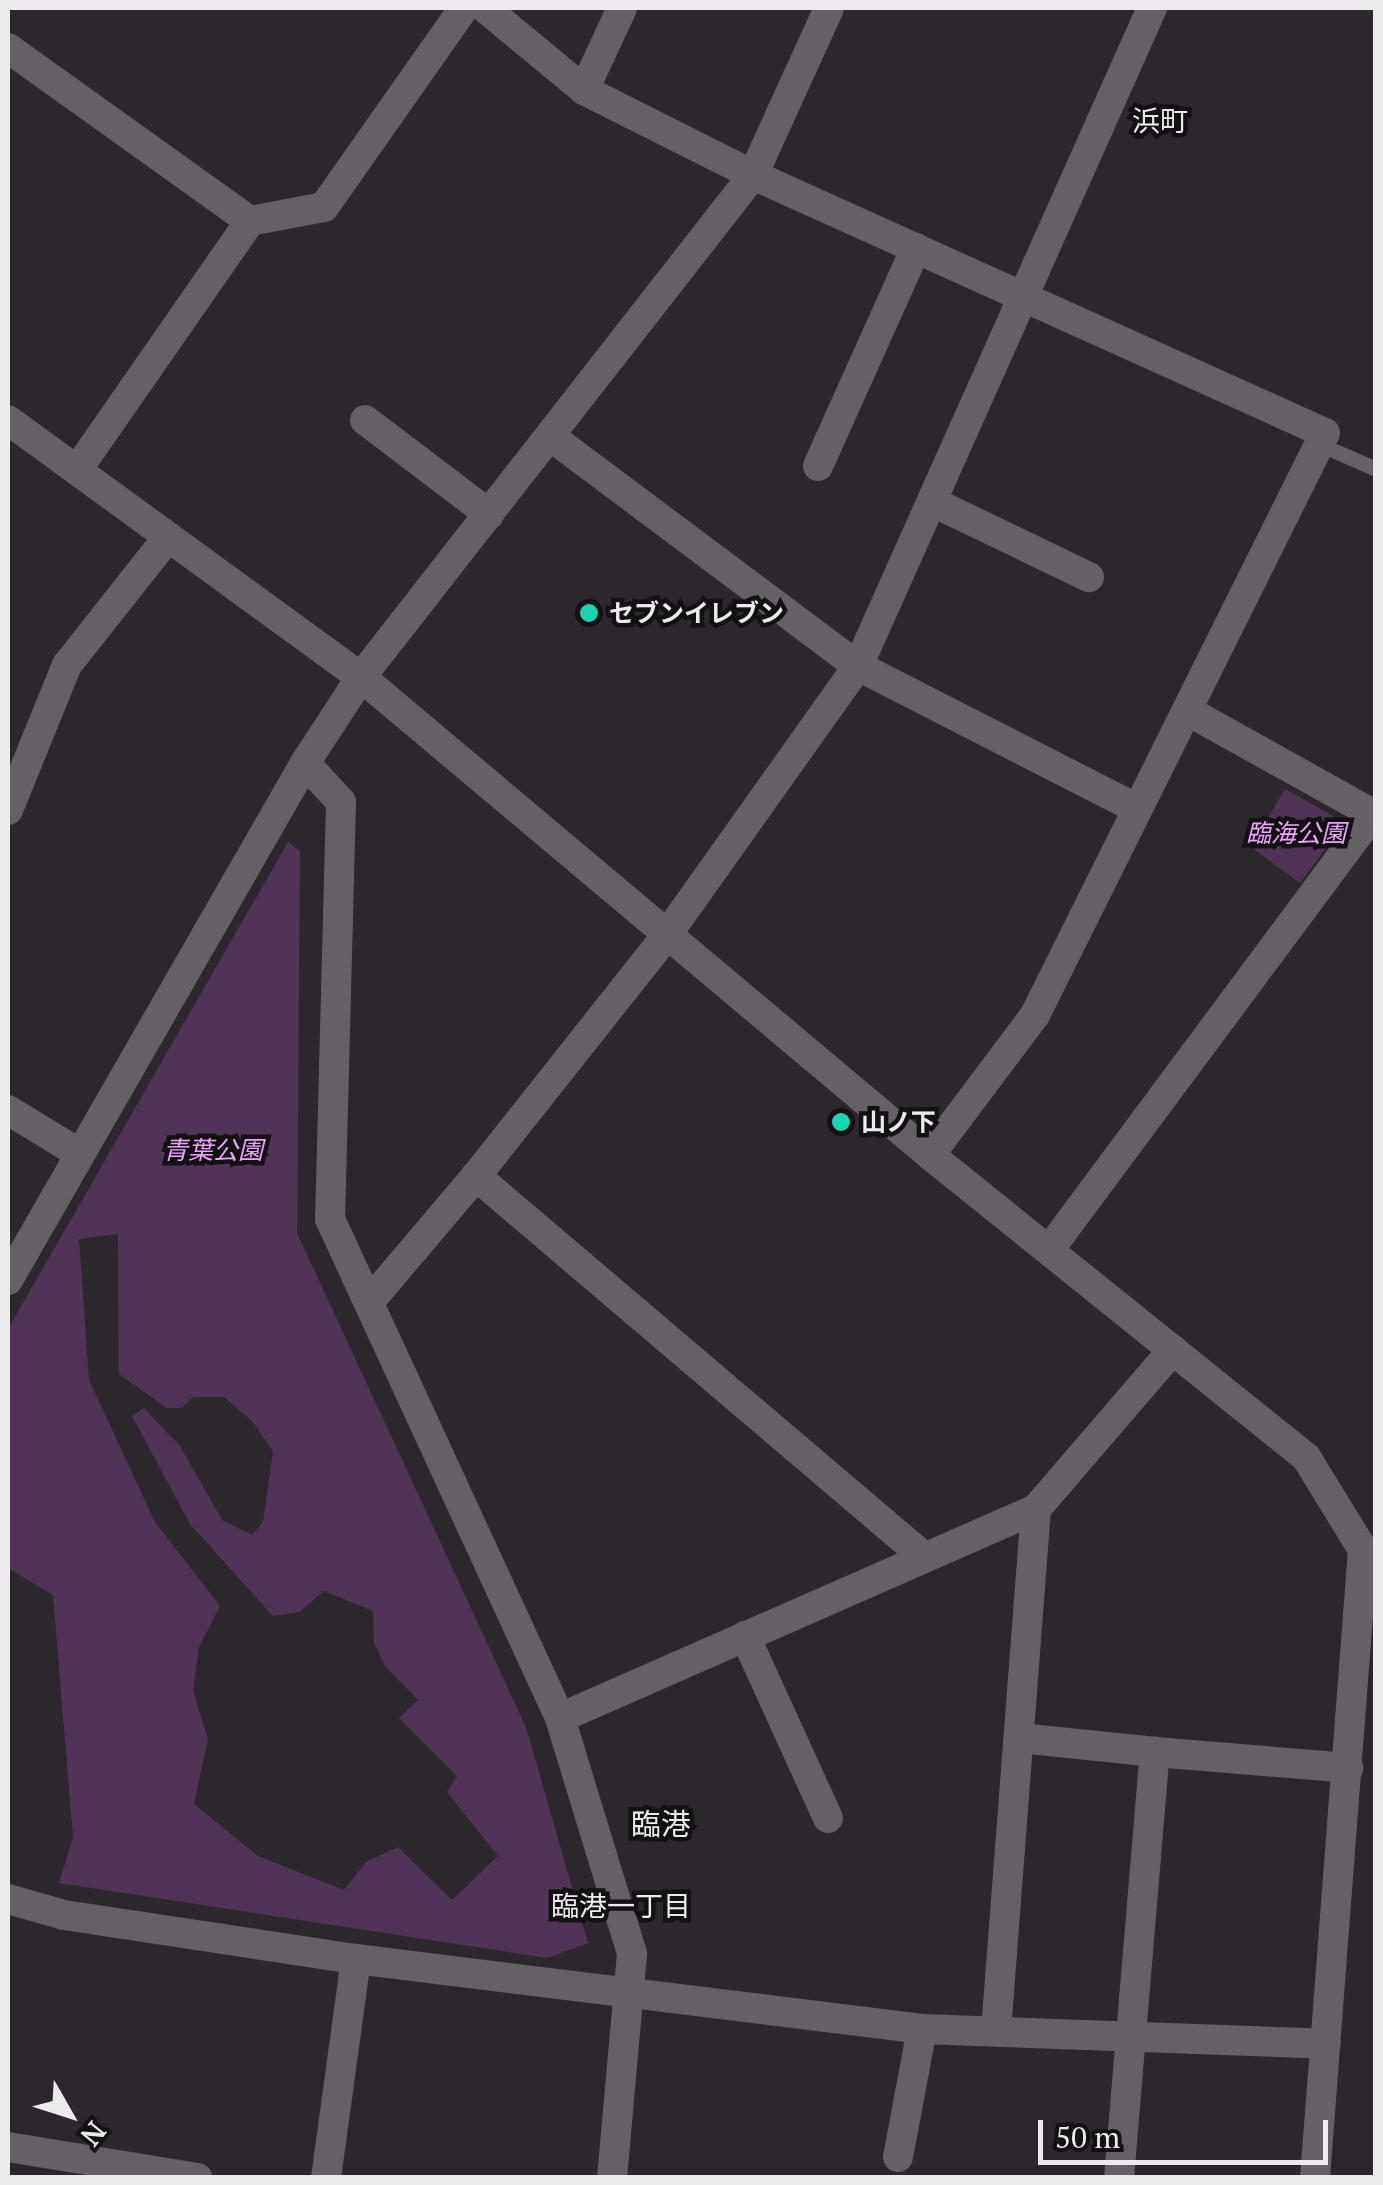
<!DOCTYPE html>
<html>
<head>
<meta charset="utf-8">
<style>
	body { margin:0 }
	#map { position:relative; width:1383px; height:2185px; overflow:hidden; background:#2c272d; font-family:"PT Serif","Noto Sans JP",serif }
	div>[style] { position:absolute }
	.green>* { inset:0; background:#513357 }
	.lane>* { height:15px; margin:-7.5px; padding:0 7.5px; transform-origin:7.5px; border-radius:7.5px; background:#655f66 }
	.street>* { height:30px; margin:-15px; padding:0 15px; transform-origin:15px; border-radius:15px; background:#655f66 }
	.secondary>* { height:30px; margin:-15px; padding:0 15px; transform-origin:15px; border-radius:15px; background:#655f66 }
	.dots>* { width:28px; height:28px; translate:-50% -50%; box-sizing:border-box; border:5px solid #131114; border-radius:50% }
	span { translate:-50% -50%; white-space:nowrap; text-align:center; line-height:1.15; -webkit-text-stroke:9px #131114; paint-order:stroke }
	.poi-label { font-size:25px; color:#edeaee; font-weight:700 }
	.left { translate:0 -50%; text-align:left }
	.park-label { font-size:25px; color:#eda3fc; font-style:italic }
	.neighbourhood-label { font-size:28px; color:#edeaee }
	.quarter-label { font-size:30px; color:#edeaee }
	.frame { position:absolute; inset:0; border:10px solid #edeaee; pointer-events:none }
	.north { position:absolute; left:20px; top:2065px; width:100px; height:100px; -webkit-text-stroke:8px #131114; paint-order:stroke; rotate:129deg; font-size:28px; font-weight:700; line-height:40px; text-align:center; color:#edeaee }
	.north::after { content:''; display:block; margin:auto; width:35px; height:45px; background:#edeaee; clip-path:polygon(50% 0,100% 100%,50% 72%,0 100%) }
	.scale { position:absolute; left:1038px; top:2120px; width:290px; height:45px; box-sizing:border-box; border:5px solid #edeaee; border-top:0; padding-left:12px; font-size:30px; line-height:35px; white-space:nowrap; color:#edeaee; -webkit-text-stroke:8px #131114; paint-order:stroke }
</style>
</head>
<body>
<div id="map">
	<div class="green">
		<i style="clip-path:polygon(1285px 789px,1333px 816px,1336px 835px,1300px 883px,1251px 847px)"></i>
		<i style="clip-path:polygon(evenodd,288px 842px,300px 851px,297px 1233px,526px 1727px,588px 1943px,547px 1958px,59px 1883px,73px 1837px,53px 1595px,8px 1568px,8px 1329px,288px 842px,118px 1234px,119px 1374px,167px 1408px,182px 1408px,193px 1397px,224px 1397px,252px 1421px,273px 1451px,263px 1522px,252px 1535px,222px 1520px,180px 1446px,144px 1408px,132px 1416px,190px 1524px,273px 1616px,299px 1612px,324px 1591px,373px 1611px,374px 1643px,385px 1666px,418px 1700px,399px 1718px,457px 1776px,447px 1792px,498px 1856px,452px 1900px,398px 1847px,366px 1862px,344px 1890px,258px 1856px,194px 1804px,208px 1739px,193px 1691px,199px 1647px,220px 1606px,155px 1522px,89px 1380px,79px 1239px,118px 1234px)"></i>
	</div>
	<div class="lane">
		<i style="left:1319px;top:444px;width:62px;rotate:23.7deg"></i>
	</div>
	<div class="street">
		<i style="left:485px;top:8px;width:129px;rotate:39.6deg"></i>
		<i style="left:584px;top:90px;width:189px;rotate:26.7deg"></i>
		<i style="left:753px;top:175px;width:627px;rotate:24.28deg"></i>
		<i style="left:1325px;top:433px;width:650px;rotate:116.49deg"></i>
		<i style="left:1035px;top:1015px;width:175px;rotate:126.9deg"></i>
		<i style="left:8px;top:48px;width:297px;rotate:35.6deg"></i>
		<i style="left:584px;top:90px;width:90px;rotate:-65.1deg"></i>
		<i style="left:365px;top:420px;width:156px;rotate:37.2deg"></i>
		<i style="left:550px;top:436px;width:384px;rotate:36.8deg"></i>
		<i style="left:858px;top:666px;width:310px;rotate:27.1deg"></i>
		<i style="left:818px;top:466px;width:239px;rotate:-65.8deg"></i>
		<i style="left:77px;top:470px;width:303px;rotate:-55.2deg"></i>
		<i style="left:250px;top:221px;width:75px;rotate:-10.7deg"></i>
		<i style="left:324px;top:207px;width:243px;rotate:-54.9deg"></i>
		<i style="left:935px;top:503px;width:171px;rotate:25.7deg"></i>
		<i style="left:305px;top:763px;width:53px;rotate:47.3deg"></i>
		<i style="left:341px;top:802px;width:417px;rotate:91.5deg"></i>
		<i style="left:330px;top:1219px;width:549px;rotate:65.25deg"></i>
		<i style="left:560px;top:1718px;width:247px;rotate:73deg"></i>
		<i style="left:632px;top:1954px;width:225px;rotate:95.1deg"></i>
		<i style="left:8px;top:810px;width:157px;rotate:-67.9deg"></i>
		<i style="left:67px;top:665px;width:163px;rotate:-51.7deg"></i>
		<i style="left:8px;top:1110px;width:84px;rotate:31.4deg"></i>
		<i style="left:1049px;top:1250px;width:543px;rotate:-53.38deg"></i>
		<i style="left:1373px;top:814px;width:212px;rotate:-150.9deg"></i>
		<i style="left:8px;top:1280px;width:596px;rotate:-60.12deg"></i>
		<i style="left:305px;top:763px;width:103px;rotate:-56.9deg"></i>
		<i style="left:370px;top:1301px;width:164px;rotate:-49.7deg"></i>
		<i style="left:923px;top:1556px;width:587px;rotate:-139.63deg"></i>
		<i style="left:476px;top:1176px;width:306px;rotate:-51.6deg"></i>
		<i style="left:666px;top:936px;width:331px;rotate:-54.6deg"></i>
		<i style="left:858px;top:666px;width:721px;rotate:-65.92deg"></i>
		<i style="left:745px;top:1636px;width:200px;rotate:65.5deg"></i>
		<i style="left:560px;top:1718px;width:520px;rotate:-23.71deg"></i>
		<i style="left:1036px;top:1509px;width:210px;rotate:-49.3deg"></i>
		<i style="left:1020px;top:1738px;width:136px;rotate:5.9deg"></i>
		<i style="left:8px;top:1899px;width:58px;rotate:15.9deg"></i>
		<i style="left:64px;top:1915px;width:295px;rotate:8.6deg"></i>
		<i style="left:356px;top:1959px;width:570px;rotate:7.05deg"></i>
		<i style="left:922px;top:2029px;width:404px;rotate:2.1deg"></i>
		<i style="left:996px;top:2031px;width:524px;rotate:-85.62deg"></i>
		<i style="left:8px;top:2147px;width:192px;rotate:9.3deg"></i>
		<i style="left:898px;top:2157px;width:130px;rotate:-79.4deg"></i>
		<i style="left:326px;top:2178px;width:221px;rotate:-82.2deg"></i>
		<i style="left:1119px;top:2178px;width:428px;rotate:-85.2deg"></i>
		<i style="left:1155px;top:1752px;width:194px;rotate:4.7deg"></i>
	</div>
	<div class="secondary">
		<i style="left:8px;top:420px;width:437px;rotate:36.1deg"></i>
		<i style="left:361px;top:677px;width:743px;rotate:40.03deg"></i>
		<i style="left:930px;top:1155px;width:482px;rotate:38.8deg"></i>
		<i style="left:1306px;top:1457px;width:109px;rotate:58.5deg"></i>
		<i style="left:1363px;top:1550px;width:630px;rotate:94.37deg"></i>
		<i style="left:361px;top:677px;width:637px;rotate:-52.01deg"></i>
		<i style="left:753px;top:175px;width:183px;rotate:-65.5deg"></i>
	</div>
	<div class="dots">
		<i style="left:589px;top:613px;background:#1ad5b2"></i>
		<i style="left:841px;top:1122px;background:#1ad5b2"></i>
	</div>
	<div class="poi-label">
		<span class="left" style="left:609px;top:613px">セブンイレブン</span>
		<span class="left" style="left:861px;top:1122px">山ノ下</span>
	</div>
	<div class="park-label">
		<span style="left:1296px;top:833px">臨海公園</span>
		<span style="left:213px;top:1150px">青葉公園</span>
	</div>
	<div class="neighbourhood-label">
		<span style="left:1160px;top:121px">浜町</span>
		<span style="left:621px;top:1906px">臨港一丁目</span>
	</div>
	<div class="quarter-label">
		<span style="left:661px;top:1824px">臨港</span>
	</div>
	<div class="frame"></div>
	<div class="north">N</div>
	<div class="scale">50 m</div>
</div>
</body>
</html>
